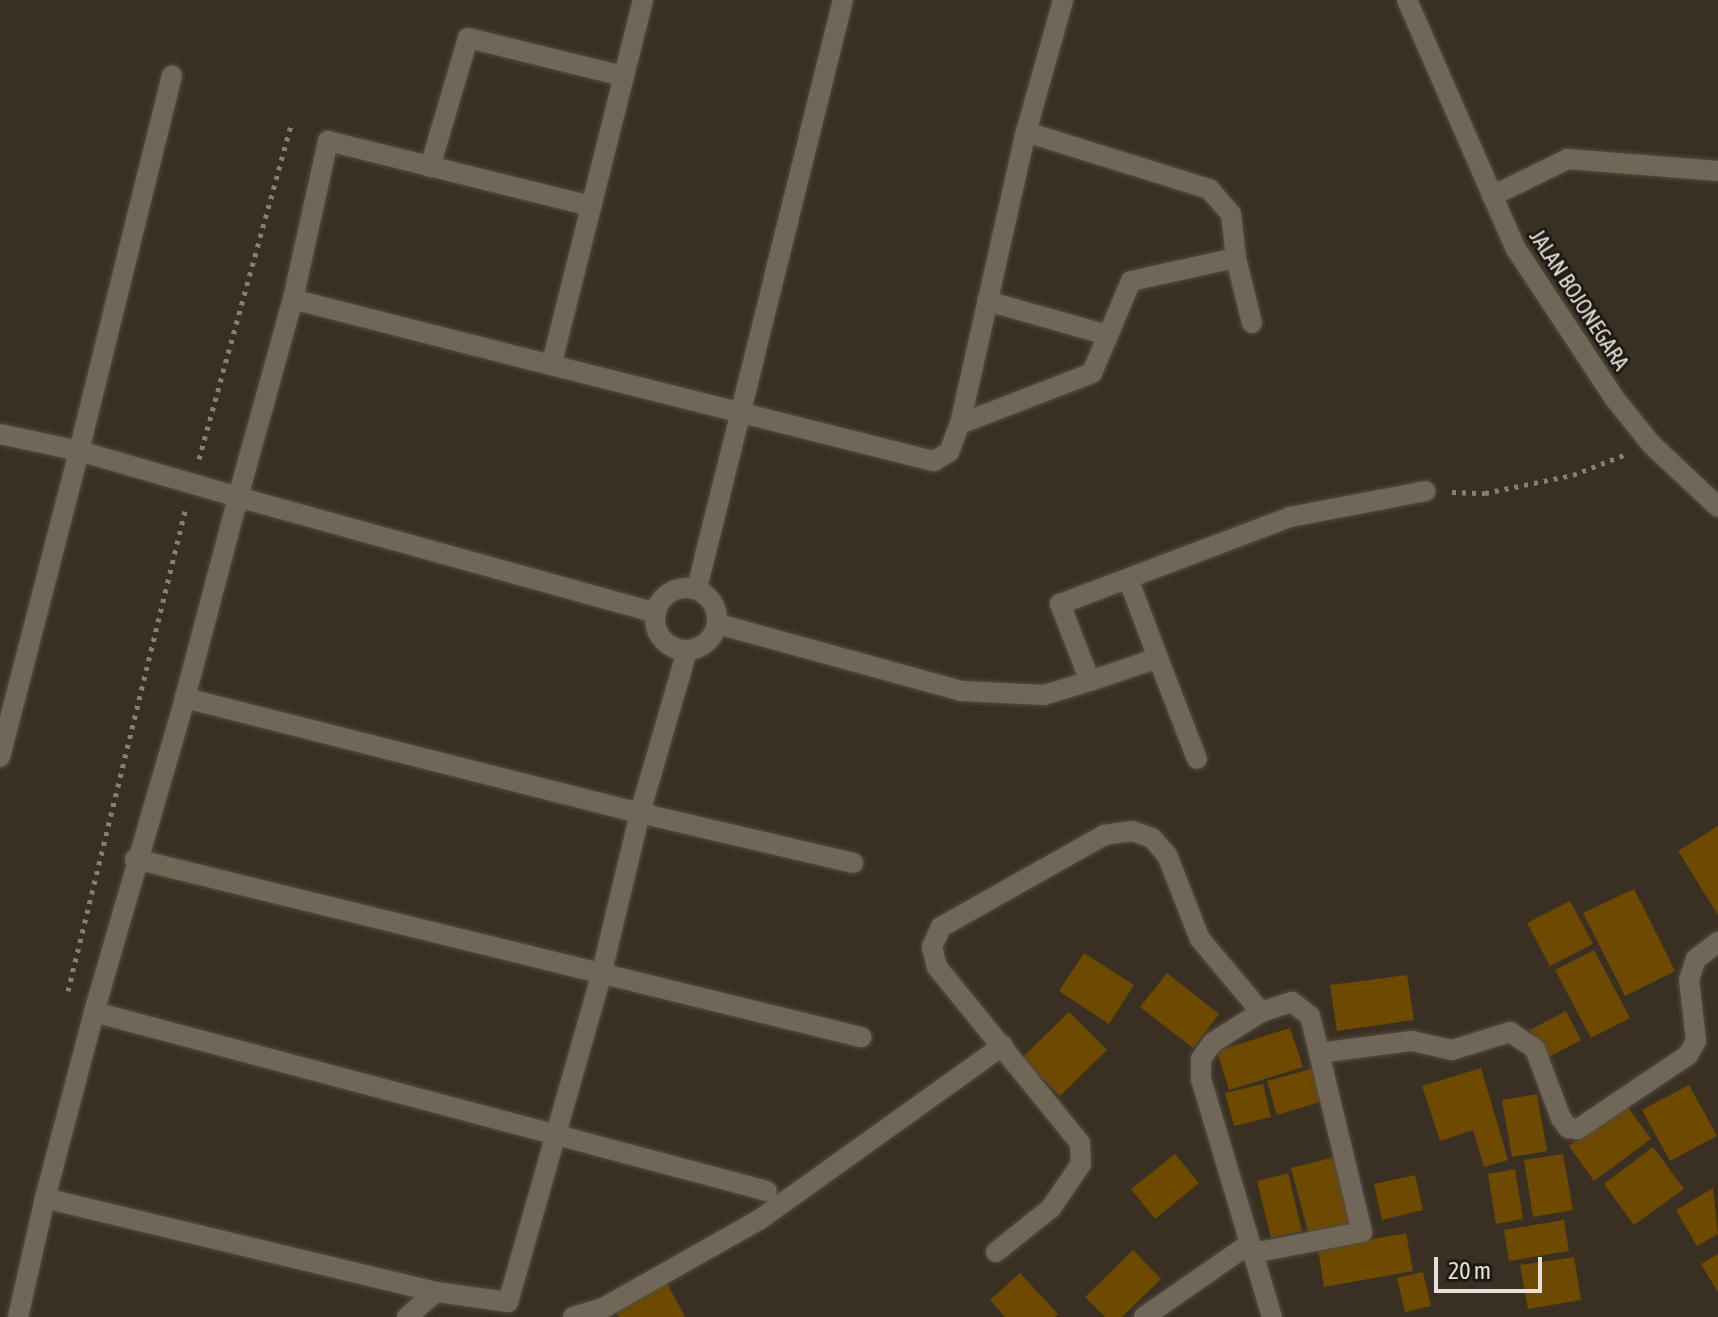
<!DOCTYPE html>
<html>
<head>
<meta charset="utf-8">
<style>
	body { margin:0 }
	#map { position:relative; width:1718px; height:1317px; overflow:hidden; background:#393023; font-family:"Asap Condensed",sans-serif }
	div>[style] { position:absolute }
	.building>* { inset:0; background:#6e4900 }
	.path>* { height:5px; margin-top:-2.5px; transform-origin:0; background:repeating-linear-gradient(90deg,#877f74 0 4px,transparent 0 10px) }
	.roads { filter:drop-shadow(0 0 2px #534c41) drop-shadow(0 0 2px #534c41) }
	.street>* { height:20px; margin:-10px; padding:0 10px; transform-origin:10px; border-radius:10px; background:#716759 }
	.street>.ring { margin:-10px; padding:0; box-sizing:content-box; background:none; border:20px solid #716759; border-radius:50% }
	span { translate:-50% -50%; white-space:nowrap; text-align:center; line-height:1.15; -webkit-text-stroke:6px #1d1913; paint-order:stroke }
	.street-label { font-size:22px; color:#e6e0d8 }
	.scale { position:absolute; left:1434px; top:1257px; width:108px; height:36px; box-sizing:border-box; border:4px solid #e6e0d8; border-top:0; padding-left:10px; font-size:24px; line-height:28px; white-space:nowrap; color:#e6e0d8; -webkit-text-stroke:6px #1d1913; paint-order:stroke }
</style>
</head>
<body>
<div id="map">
	<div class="building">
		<i style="clip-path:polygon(1718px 826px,1718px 915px,1678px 851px)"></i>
		<i style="clip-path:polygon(1634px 889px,1675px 971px,1625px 996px,1583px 913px)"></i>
		<i style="clip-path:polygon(1570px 901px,1593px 944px,1550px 966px,1527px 923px)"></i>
		<i style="clip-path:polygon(1594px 950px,1630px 1018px,1591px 1038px,1555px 970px)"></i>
		<i style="clip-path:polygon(1084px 953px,1134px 985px,1109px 1024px,1059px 991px)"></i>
		<i style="clip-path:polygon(1167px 973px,1219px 1014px,1193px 1048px,1140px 1007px)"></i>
		<i style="clip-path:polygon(1407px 975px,1414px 1020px,1337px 1031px,1330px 985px)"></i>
		<i style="clip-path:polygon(1566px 1011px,1581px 1040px,1545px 1059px,1530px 1030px)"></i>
		<i style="clip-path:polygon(1069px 1012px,1107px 1050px,1060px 1096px,1022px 1058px)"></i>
		<i style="clip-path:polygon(1290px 1028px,1303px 1067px,1229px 1090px,1217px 1051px)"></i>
		<i style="clip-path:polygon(1318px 1067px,1327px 1100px,1277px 1115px,1267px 1081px)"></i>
		<i style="clip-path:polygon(1481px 1068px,1508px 1160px,1484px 1167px,1473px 1130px,1440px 1141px,1422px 1086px)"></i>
		<i style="clip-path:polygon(1263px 1084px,1271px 1117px,1234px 1126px,1225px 1093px)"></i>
		<i style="clip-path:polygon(1689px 1085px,1717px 1136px,1670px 1161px,1642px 1110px)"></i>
		<i style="clip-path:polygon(1537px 1094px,1547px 1151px,1512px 1157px,1502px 1100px)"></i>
		<i style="clip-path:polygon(1626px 1105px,1651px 1139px,1594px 1181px,1569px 1146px)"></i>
		<i style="clip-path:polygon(1653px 1147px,1684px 1189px,1634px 1225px,1604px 1184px)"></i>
		<i style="clip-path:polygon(1175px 1154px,1199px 1183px,1155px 1219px,1131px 1189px)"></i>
		<i style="clip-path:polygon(1563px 1154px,1573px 1210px,1533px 1217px,1524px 1160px)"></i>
		<i style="clip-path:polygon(1338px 1156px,1357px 1226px,1310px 1239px,1291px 1168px)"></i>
		<i style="clip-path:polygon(1515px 1169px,1523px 1219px,1496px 1224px,1488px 1174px)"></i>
		<i style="clip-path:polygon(1288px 1173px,1302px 1231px,1271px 1238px,1257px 1181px)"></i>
		<i style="clip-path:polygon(1415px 1175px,1423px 1210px,1382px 1220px,1374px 1184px)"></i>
		<i style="clip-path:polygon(1713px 1188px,1718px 1234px,1697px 1246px,1676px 1210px)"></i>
		<i style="clip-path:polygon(1564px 1220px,1569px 1251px,1509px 1261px,1504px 1230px)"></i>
		<i style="clip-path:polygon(1406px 1233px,1413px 1271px,1324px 1287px,1318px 1249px)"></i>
		<i style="clip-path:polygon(1133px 1250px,1161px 1279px,1122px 1317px,1105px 1317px,1085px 1297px)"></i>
		<i style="clip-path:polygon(1718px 1254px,1718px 1292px,1701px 1264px)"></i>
		<i style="clip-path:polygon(1574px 1257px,1581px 1300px,1528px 1309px,1520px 1265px)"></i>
		<i style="clip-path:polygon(1423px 1272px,1431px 1306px,1405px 1312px,1397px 1278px)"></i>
		<i style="clip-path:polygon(1020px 1273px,1058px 1314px,1055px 1317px,1005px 1317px,990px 1300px)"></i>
		<i style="clip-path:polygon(666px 1281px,685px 1317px,619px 1317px,614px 1308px)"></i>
	</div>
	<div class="path">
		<i style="left:199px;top:459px;width:350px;rotate:-74.6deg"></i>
		<i style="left:1452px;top:492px;width:33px;rotate:2deg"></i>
		<i style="left:1485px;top:493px;width:90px;rotate:-11.6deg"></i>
		<i style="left:1573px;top:475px;width:55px;rotate:-21.4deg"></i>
		<i style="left:68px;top:991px;width:494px;rotate:-76.3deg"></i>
	</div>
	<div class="roads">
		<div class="street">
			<i style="left:643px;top:0;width:376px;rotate:104.1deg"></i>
			<i style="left:551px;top:365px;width:395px;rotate:14.1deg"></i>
			<i style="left:934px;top:461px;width:17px;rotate:-31deg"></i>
			<i style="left:949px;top:452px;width:30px;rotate:-69deg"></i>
			<i style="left:960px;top:424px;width:299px;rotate:-77.3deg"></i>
			<i style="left:1026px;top:132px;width:137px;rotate:-74.3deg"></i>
			<i style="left:1407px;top:0;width:272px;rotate:66.4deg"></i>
			<i style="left:1516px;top:249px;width:180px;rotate:56.6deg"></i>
			<i style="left:1615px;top:399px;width:58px;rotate:51.3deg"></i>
			<i style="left:1651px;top:444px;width:92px;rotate:43.2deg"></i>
			<i style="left:430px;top:167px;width:134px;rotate:-73.6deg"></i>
			<i style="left:468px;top:38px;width:160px;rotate:13.8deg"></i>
			<i style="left:1492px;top:196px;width:85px;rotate:-26deg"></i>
			<i style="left:1568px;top:159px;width:150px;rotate:4.6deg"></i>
			<i style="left:1236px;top:258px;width:67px;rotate:76.2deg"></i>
			<i style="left:987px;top:301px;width:122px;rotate:15.8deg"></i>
			<i style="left:551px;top:365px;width:266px;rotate:-165.7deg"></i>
			<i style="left:293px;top:299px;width:162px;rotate:-77.5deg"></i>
			<i style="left:328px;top:141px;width:271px;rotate:13.9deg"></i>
			<i style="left:960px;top:424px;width:142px;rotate:-21.1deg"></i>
			<i style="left:1092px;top:373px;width:100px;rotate:-67deg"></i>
			<i style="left:1131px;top:281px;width:107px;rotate:-12.4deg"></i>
			<i style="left:1236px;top:258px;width:44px;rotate:-96.5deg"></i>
			<i style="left:1231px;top:214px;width:33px;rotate:-131deg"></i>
			<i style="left:1209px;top:189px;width:192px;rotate:-162.7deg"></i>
			<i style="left:0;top:434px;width:81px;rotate:12.1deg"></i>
			<i style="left:79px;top:451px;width:387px;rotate:-76.1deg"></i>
			<i style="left:697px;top:588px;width:606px;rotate:-76.06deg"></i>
			<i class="ring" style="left:655px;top:588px;width:42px;height:42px"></i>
			<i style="left:718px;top:624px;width:252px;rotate:15.4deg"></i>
			<i style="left:961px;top:691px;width:83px;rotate:2.8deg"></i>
			<i style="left:1044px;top:695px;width:48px;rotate:-16.9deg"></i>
			<i style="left:1090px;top:681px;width:83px;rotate:-111.3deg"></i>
			<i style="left:1060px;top:604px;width:246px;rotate:-20.7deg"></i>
			<i style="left:1290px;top:517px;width:138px;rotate:-10.8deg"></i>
			<i style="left:687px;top:651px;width:169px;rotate:106.2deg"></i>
			<i style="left:640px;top:813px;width:219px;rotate:13.2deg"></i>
			<i style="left:1158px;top:658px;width:108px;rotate:68.9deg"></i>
			<i style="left:1090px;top:681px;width:72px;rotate:-18.7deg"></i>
			<i style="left:1158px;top:658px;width:85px;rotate:-110.6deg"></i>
			<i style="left:185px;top:698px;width:208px;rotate:-75.2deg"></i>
			<i style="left:238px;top:497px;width:434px;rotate:15.5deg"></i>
			<i style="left:0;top:757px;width:316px;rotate:-75.5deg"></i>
			<i style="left:79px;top:451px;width:166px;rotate:16.1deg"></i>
			<i style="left:238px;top:497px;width:205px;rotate:-74.5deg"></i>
			<i style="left:135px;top:859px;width:748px;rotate:13.78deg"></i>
			<i style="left:94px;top:1012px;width:696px;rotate:14.89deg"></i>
			<i style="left:996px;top:1252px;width:70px;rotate:-38.7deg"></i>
			<i style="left:1051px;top:1208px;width:53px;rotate:-55.7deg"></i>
			<i style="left:1081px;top:1164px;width:21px;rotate:-93deg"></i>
			<i style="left:1080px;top:1143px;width:227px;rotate:-129.1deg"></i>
			<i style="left:937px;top:967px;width:21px;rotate:-104deg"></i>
			<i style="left:932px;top:947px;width:22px;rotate:-66deg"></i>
			<i style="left:941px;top:927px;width:187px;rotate:-29.4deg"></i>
			<i style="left:1104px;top:835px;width:28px;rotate:-8deg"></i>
			<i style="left:1132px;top:831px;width:21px;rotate:19deg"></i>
			<i style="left:1152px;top:838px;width:23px;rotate:49deg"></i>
			<i style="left:1167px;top:855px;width:90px;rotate:68.6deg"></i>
			<i style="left:1200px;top:939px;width:95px;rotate:50.1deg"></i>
			<i style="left:1253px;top:1253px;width:111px;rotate:-10.9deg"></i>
			<i style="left:1362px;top:1232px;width:184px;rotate:-103.5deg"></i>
			<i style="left:18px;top:1317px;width:122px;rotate:-77.2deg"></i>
			<i style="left:45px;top:1198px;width:192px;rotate:-75.2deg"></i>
			<i style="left:94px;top:1012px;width:327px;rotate:-73.8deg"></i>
			<i style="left:185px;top:698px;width:469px;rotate:14.2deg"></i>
			<i style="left:640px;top:813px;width:168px;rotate:103.5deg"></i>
			<i style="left:601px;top:976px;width:339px;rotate:105.9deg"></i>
			<i style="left:508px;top:1302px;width:73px;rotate:-172.1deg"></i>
			<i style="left:436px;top:1292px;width:402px;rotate:-166.5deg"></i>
			<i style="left:407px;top:1317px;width:38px;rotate:-41deg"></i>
			<i style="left:573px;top:1317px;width:34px;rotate:-17deg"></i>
			<i style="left:605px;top:1307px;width:177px;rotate:-29.5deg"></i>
			<i style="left:759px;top:1220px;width:300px;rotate:-35.6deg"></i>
			<i style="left:1144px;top:1317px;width:128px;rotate:-34.8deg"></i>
			<i style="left:1272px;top:1317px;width:248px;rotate:-106.6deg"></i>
			<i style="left:1201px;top:1079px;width:20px;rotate:-90deg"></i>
			<i style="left:1201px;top:1059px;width:19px;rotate:-55deg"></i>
			<i style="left:1212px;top:1043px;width:58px;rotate:-32.3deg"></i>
			<i style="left:1261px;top:1012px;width:33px;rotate:-18deg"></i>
			<i style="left:1292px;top:1002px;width:23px;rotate:38deg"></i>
			<i style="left:1310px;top:1016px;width:38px;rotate:76deg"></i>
			<i style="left:1319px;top:1053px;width:94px;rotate:-7.4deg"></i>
			<i style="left:1412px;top:1041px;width:41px;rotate:12.7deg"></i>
			<i style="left:1452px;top:1050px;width:61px;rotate:-17.2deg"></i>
			<i style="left:1510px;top:1032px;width:30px;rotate:34deg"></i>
			<i style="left:1535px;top:1049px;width:74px;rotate:69.4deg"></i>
			<i style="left:1561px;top:1118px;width:12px;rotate:55deg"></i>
			<i style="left:1568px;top:1128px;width:10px;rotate:6deg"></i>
			<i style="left:1578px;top:1129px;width:133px;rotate:-33.9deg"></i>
			<i style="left:1688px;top:1055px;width:16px;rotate:-60deg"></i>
			<i style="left:1696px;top:1041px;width:61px;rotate:-96.5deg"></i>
			<i style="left:1689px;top:980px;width:22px;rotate:-72deg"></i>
			<i style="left:1696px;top:959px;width:28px;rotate:-38deg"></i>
		</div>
	</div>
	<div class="street-label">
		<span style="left:1579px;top:300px;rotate:57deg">JALAN BOJONEGARA</span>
	</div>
	<div class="scale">20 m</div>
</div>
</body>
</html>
